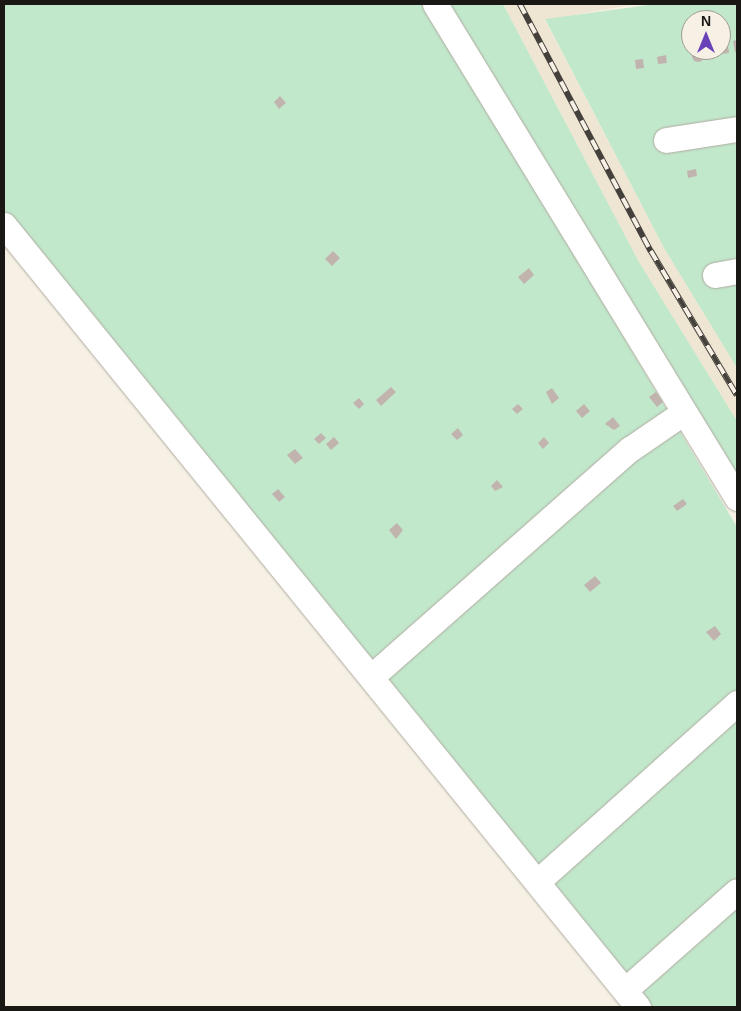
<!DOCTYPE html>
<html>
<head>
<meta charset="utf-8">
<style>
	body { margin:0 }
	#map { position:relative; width:741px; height:1011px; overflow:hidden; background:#f6f0e5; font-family:Arial,sans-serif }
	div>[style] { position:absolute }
	.built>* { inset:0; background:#efe5d3 }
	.green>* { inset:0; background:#c2e8cc }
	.building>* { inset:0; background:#c1b4af }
	.round { border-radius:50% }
	.roads { filter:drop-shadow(0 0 1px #b0aba1) drop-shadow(0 0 1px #b0aba1) }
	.minor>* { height:25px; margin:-12.5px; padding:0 12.5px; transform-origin:12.5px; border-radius:12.5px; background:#fff }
	.rail>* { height:5.5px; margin-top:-2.75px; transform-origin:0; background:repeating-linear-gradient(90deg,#f6f0e5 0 11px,#44413c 0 22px); box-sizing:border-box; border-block:1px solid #44413c }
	span { translate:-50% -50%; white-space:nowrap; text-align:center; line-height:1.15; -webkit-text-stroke:4px #f6f0e5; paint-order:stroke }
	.frame { position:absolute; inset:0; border:5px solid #1a1814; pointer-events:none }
	.north { position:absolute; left:681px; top:10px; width:50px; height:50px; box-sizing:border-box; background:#f6f0e5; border:1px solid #9e9a91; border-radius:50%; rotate:0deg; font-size:14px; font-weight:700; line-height:20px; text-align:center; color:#1a1814 }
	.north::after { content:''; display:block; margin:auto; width:18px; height:22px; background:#6941b9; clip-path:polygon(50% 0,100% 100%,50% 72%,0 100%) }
</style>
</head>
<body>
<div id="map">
	<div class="built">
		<i style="clip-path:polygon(503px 4px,637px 4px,545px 20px,664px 248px,737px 368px,737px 421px,639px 262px)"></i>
	</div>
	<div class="green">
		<i style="clip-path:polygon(4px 4px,425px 4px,737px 527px,737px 1007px,629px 1007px,4px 237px)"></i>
		<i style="clip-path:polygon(445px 4px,503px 4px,639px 262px,737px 421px,737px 491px)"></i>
		<i style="clip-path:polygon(evenodd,656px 4px,737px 4px,737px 368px,664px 248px,545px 19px,656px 4px,691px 20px,721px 20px,721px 50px,691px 50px,691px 20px)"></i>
	</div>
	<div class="building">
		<i style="clip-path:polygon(737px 40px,737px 52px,735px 52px,733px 41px)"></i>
		<i style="clip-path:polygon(728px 45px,729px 53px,715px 55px,714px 50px)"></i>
		<i class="round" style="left:692px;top:50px;width:12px;height:12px"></i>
		<i style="clip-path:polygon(666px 55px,667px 63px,658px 64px,657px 57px)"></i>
		<i style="clip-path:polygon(643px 59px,644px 68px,636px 69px,635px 60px)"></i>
		<i style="clip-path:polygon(280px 96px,286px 103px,279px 109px,274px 102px)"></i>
		<i style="clip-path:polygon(696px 169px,697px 176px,688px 178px,687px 171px)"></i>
		<i style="clip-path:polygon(333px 251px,340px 258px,332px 266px,325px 259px)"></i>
		<i style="clip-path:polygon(529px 268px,534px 275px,524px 284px,518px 277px)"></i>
		<i style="clip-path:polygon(391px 387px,396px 392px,381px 406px,376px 400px)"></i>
		<i style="clip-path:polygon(552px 388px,559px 398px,552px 404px,546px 392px)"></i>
		<i style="clip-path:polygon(656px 392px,663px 402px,657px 407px,649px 397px)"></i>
		<i style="clip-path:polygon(359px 398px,364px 404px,359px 409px,353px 403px)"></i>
		<i style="clip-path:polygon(518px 404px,523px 409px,517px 414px,512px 409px)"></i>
		<i style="clip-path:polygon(584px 404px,590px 411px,582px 418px,576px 411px)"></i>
		<i style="clip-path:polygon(613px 417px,620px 426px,614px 430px,605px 424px)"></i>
		<i style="clip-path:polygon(458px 428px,463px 435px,457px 440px,451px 434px)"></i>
		<i style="clip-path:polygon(321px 433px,326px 438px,319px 444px,314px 439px)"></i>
		<i style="clip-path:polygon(334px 437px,339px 443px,331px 450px,326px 444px)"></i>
		<i style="clip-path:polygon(544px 437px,549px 443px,543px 449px,538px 443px)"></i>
		<i style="clip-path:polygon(295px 449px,303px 458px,295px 464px,287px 455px)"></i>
		<i style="clip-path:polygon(497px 480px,503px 487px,495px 491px,491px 486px)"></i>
		<i style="clip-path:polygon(278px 489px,285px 497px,279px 502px,272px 494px)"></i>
		<i style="clip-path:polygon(683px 499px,687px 504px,677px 511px,673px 506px)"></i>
		<i style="clip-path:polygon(397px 523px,403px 530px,396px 539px,389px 530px)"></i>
		<i style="clip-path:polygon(595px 576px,601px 583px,590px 592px,584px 585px)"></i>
		<i style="clip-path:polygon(715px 626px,721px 634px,714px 641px,706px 632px)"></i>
	</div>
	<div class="roads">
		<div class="minor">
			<i style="left:435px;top:4px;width:579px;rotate:58.56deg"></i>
			<i style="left:666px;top:140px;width:72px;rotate:-8.8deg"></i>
			<i style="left:4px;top:225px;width:1007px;rotate:50.97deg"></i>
			<i style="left:715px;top:275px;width:22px;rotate:-10deg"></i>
			<i style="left:371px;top:677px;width:345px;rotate:-41.4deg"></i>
			<i style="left:630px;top:449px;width:65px;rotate:-34.4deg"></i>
			<i style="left:538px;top:881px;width:267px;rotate:-41.8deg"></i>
			<i style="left:625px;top:990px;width:149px;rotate:-41.5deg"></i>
		</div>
	</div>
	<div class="rail">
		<i style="left:520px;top:4px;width:280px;rotate:62.1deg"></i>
		<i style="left:651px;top:251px;width:168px;rotate:59.2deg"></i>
	</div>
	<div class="frame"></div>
	<div class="north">N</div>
</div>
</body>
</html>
